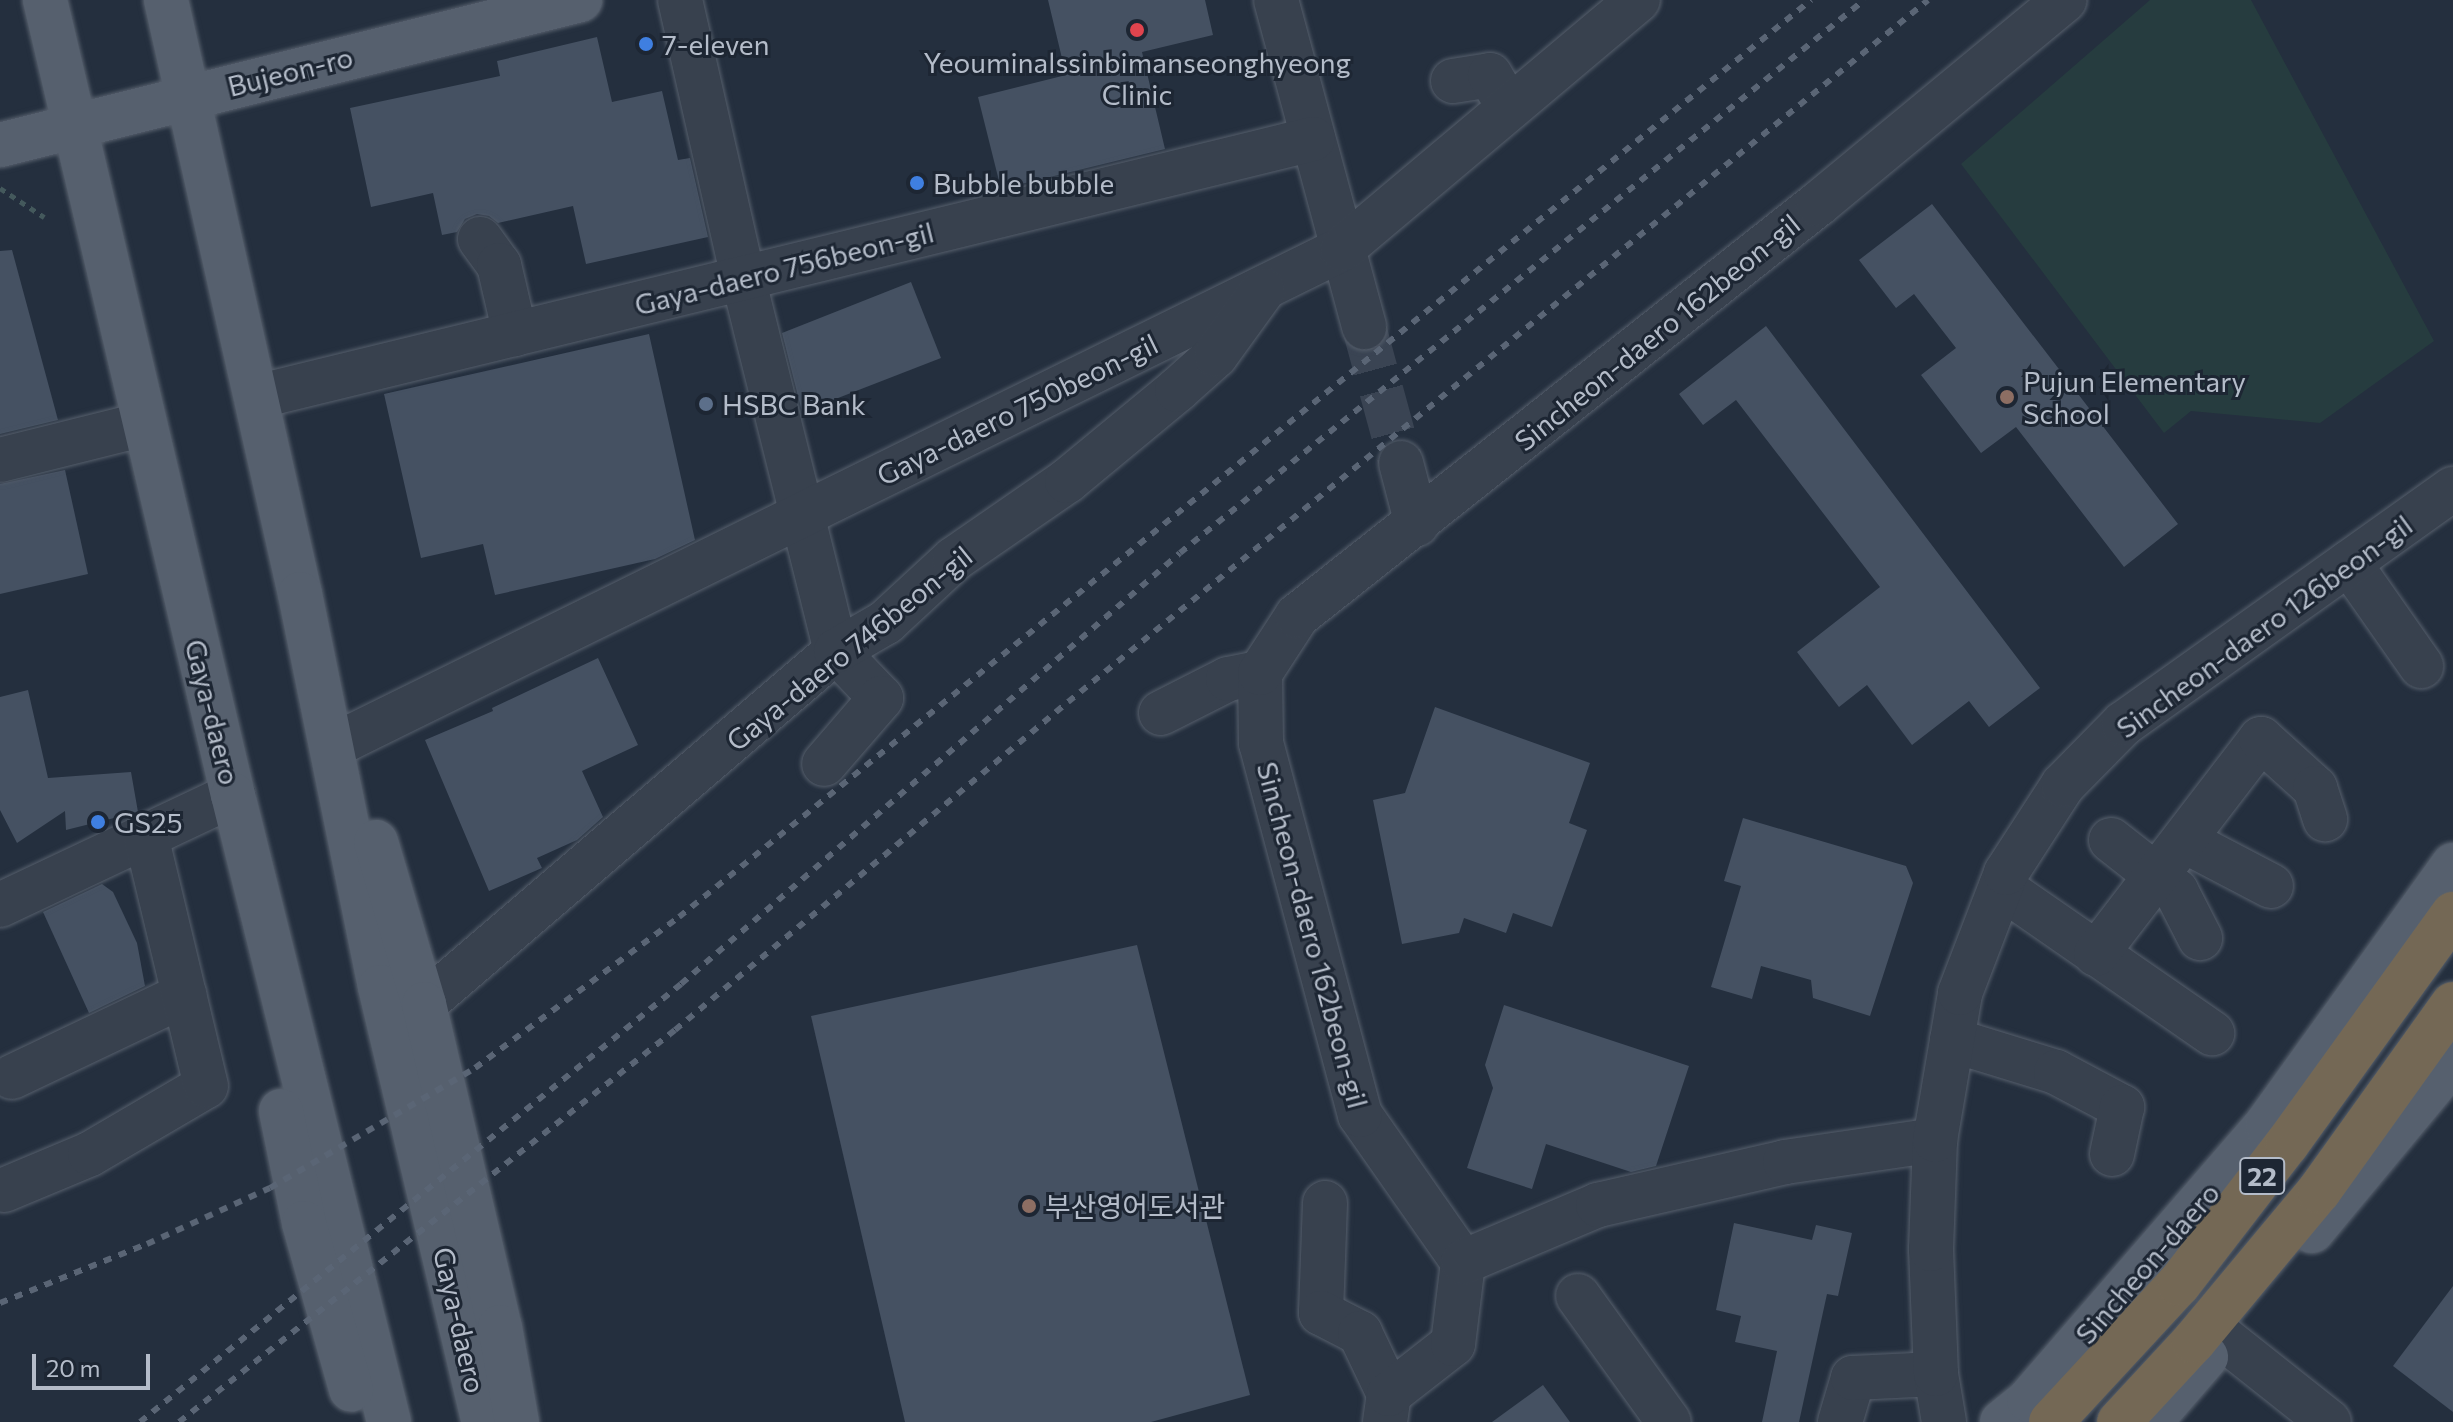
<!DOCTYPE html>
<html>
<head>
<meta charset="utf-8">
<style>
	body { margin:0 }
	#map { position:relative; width:2453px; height:1422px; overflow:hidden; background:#242f3e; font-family:Commissioner,"Noto Sans KR",sans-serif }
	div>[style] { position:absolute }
	.green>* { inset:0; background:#263c3f }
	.building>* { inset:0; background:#455162 }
	.minor-tunnel>* { height:44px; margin-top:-22px; transform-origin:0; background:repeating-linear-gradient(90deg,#3a4453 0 44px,transparent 0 66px) }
	.path>* { height:5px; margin-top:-2.5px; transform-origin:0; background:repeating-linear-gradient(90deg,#44595c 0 6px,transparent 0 12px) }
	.roads { filter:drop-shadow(0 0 2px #565f6c) drop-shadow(0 0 2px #565f6c) }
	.minor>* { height:44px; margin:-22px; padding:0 22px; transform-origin:22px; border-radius:22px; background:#38414e }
	.major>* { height:44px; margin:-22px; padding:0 22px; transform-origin:22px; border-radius:22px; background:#56606e }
	.highway>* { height:44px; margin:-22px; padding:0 22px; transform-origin:22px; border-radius:22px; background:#746855 }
	.rail>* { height:6px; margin-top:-3px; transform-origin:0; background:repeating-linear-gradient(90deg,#5a6575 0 8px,transparent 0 16px) }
	.dots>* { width:22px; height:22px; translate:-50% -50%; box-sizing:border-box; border:4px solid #1d2633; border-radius:50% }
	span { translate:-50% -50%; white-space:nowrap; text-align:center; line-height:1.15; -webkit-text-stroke:6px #1d2633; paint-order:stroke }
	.shield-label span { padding:2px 6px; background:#1d2633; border:2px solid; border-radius:6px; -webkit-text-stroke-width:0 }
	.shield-label { font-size:26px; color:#b4bcc9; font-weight:700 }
	.poi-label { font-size:28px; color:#b4bcc9 }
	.left { translate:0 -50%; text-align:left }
	.street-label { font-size:28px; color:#b4bcc9 }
	.scale { position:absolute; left:32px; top:1354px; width:118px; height:36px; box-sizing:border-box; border:4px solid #b4bcc9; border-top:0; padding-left:10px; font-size:24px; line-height:28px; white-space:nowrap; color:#b4bcc9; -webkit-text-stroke:6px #1d2633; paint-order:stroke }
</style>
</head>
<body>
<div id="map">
	<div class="green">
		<i style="clip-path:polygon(2150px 0,2251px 0,2434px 341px,2320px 423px,2191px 411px,2164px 433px,1961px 164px)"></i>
	</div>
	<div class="building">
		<i style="clip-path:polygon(1048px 0,1205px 0,1213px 35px,1142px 52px,1165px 149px,1001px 189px,978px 97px,1066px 75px)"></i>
		<i style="clip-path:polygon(597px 37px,612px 102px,662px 91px,678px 160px,690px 158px,708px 237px,586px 264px,573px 206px,498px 223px,489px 216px,477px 214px,465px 219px,457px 232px,442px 235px,433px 193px,371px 207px,350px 108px,500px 76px,497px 61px)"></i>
		<i style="clip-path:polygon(1932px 204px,2178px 524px,2124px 567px,2016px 427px,1981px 453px,1921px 375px,1956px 348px,1914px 294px,1896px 308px,1859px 260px)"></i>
		<i style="clip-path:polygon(12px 250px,58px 420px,0 434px,0 251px)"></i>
		<i style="clip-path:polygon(911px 282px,941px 358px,802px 412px,782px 333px)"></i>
		<i style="clip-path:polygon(1766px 326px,2040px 688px,1989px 727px,1969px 701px,1912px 745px,1867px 685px,1839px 707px,1797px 652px,1880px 587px,1736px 400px,1703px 425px,1679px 394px)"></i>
		<i style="clip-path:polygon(649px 334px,695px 540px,655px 559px,495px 595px,483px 544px,421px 558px,384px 394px)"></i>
		<i style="clip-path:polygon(65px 470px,88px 574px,0 594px,0 484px)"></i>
		<i style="clip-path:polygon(598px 658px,638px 745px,582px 771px,603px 817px,577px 840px,537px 858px,542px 868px,489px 891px,425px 740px,493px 711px,492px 708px)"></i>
		<i style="clip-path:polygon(28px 690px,48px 778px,131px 772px,138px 812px,66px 830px,65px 811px,17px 843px,0 810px,0 697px)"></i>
		<i style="clip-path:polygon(1435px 707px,1590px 763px,1569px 823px,1587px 830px,1552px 927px,1513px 913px,1506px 933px,1464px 918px,1459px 933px,1402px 944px,1373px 800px,1405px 793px)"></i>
		<i style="clip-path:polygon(1743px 818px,1906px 866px,1913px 883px,1870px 1016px,1813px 998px,1811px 980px,1761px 966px,1752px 999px,1711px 987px,1741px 886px,1724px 881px)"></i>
		<i style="clip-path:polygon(102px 884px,113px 892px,137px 943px,145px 986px,89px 1013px,43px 912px)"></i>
		<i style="clip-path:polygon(1137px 945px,1250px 1395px,1151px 1422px,905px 1422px,811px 1016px)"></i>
		<i style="clip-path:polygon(1504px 1005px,1689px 1066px,1656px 1166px,1631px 1172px,1546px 1144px,1532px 1189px,1467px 1168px,1493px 1088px,1485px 1065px)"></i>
		<i style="clip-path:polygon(1734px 1223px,1812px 1240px,1816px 1225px,1852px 1233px,1838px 1296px,1827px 1294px,1799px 1422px,1762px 1422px,1777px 1351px,1735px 1342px,1741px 1316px,1716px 1310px)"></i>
		<i style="clip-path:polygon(2453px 1286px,2453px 1412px,2393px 1366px)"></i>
		<i style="clip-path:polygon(1543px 1385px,1570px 1422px,1492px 1422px)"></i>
	</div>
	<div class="minor-tunnel">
		<i style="left:1364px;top:327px;width:141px;rotate:74.8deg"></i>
	</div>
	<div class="path">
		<i style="left:0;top:188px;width:53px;rotate:33.4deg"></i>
	</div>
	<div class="roads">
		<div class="minor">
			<i style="left:680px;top:0;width:285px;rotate:77.2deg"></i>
			<i style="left:743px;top:278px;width:384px;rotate:76deg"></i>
			<i style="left:836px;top:651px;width:65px;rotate:46.2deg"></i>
			<i style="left:881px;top:698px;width:87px;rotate:130.8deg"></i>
			<i style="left:1276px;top:0;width:339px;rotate:74.9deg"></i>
			<i style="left:1453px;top:81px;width:37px;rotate:-9deg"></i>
			<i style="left:1490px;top:75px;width:38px;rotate:60deg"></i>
			<i style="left:480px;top:239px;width:32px;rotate:54deg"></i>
			<i style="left:499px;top:265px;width:71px;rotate:76.9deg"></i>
			<i style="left:256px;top:397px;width:1088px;rotate:-13.72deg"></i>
			<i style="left:0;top:460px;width:148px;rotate:-14deg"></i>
			<i style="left:1401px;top:463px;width:63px;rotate:75.3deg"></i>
			<i style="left:2349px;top:563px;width:126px;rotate:55deg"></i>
			<i style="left:1161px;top:713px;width:75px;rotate:-26.9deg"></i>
			<i style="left:1228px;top:679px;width:33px;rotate:-11deg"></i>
			<i style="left:345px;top:740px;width:1111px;rotate:-26.22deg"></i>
			<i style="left:1342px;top:249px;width:387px;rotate:-40.1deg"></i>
			<i style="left:2111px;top:840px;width:83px;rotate:38.1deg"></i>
			<i style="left:2176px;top:891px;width:53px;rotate:62.9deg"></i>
			<i style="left:2185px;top:841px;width:97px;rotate:27.6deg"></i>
			<i style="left:2001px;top:887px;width:257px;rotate:34.7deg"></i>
			<i style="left:0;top:905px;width:258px;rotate:-25.3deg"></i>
			<i style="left:2096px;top:954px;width:271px;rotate:-52.5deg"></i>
			<i style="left:2261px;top:739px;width:73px;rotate:42.2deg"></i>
			<i style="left:2315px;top:788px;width:33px;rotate:72deg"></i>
			<i style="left:424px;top:1004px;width:543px;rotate:-40.59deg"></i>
			<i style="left:836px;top:651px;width:58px;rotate:-30.1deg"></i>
			<i style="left:886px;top:622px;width:93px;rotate:-42.8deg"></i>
			<i style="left:954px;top:559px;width:137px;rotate:-34.6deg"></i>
			<i style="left:1067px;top:481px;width:143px;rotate:-39.6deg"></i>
			<i style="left:1177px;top:390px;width:52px;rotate:-41.9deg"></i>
			<i style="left:1216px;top:355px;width:80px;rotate:-54.1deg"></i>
			<i style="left:1952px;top:1040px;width:109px;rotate:17.1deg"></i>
			<i style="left:2056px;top:1072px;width:75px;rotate:27.9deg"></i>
			<i style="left:2122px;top:1107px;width:48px;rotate:102deg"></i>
			<i style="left:12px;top:1077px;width:191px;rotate:-25.5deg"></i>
			<i style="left:4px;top:1190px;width:93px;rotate:-22.7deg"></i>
			<i style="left:90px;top:1154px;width:134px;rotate:-30.4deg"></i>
			<i style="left:206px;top:1086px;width:257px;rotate:-103.5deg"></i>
			<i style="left:1325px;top:1203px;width:110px;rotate:92.1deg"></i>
			<i style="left:1321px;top:1313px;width:44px;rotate:27.1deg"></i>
			<i style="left:1360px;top:1333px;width:68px;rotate:64.6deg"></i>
			<i style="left:1463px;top:1262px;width:179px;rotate:-125deg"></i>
			<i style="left:1360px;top:1115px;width:385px;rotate:-104.9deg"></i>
			<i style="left:1261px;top:743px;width:70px;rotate:-90.8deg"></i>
			<i style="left:1260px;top:673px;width:68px;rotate:-57deg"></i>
			<i style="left:1297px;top:616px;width:664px;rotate:-38.34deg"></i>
			<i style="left:1818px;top:204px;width:320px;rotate:-39.6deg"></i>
			<i style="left:1578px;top:1296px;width:155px;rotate:54.2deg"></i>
			<i style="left:2223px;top:1338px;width:135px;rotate:38.4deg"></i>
			<i style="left:1385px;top:1422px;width:28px;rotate:-82deg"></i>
			<i style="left:1389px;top:1394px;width:81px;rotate:-38deg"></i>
			<i style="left:1453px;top:1344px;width:83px;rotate:-83deg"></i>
			<i style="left:1463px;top:1262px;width:147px;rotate:-22.9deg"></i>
			<i style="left:1598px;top:1205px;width:192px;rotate:-12.9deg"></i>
			<i style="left:1785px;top:1162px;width:152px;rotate:-8.3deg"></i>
			<i style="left:1840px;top:1422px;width:46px;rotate:-73.5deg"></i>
			<i style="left:1853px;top:1378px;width:83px;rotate:-2.8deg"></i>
			<i style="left:1944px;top:1422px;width:49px;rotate:-99.5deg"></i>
			<i style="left:1936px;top:1374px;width:125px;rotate:-92.3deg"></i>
			<i style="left:1931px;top:1249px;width:109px;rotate:-87.9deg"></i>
			<i style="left:1935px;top:1140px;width:149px;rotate:-80.3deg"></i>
			<i style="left:1960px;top:993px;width:129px;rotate:-69deg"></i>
			<i style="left:2006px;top:873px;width:105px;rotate:-57.1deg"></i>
			<i style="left:2063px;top:785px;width:86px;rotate:-45.5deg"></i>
			<i style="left:2123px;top:724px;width:405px;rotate:-35.5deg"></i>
		</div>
		<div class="major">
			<i style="left:45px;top:0;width:817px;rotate:76.7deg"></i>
			<i style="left:233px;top:795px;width:646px;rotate:76.03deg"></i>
			<i style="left:166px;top:0;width:609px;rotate:77.29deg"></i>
			<i style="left:300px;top:594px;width:401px;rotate:78.5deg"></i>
			<i style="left:380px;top:987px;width:447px;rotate:76.6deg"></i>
			<i style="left:0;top:145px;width:598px;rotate:-14.04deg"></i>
			<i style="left:376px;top:842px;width:169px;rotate:73.5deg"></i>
			<i style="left:424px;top:1004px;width:332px;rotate:76.8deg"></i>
			<i style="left:500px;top:1327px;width:97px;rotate:79.9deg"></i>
			<i style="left:281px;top:1111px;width:114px;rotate:78.4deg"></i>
			<i style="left:304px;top:1223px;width:173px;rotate:74.2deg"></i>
			<i style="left:2312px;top:1231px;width:221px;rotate:-50.3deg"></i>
			<i style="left:2002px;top:1422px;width:35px;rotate:-39deg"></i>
			<i style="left:2029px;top:1400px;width:364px;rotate:-49.2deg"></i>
			<i style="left:2267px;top:1124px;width:319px;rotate:-54.3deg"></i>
			<i style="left:2150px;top:1422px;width:86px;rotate:-49.3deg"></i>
		</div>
		<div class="highway">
			<i style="left:2051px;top:1422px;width:188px;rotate:-47.2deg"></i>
			<i style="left:2179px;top:1284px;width:177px;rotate:-52.4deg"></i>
			<i style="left:2287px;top:1144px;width:284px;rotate:-54.2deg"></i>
			<i style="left:2119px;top:1422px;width:110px;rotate:-47.2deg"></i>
			<i style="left:2194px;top:1341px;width:195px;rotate:-50.2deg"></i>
			<i style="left:2319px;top:1191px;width:230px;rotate:-54.4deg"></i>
		</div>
	</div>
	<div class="rail">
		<i style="left:0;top:1303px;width:158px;rotate:-21.9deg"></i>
		<i style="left:147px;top:1244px;width:135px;rotate:-24.5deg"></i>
		<i style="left:270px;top:1188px;width:238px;rotate:-30.3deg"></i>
		<i style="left:475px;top:1068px;width:254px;rotate:-36.5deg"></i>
		<i style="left:679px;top:917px;width:1457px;rotate:-39.01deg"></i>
		<i style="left:140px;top:1422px;width:696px;rotate:-38.99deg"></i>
		<i style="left:681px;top:984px;width:659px;rotate:-40.82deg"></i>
		<i style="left:1180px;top:553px;width:880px;rotate:-38.95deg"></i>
		<i style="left:179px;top:1422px;width:632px;rotate:-38.32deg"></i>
		<i style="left:675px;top:1030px;width:512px;rotate:-39.85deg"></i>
		<i style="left:1068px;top:702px;width:1110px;rotate:-39.22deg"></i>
	</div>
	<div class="dots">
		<i style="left:1137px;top:30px;background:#e0444e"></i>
		<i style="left:646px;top:44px;background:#3f7fe0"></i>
		<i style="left:917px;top:183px;background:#3f7fe0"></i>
		<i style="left:2007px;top:397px;background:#8d6e63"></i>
		<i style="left:706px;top:404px;background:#5c6f8a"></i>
		<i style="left:98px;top:822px;background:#3f7fe0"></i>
		<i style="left:1029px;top:1206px;background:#8d6e63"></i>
	</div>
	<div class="shield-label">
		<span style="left:2262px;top:1176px">22</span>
	</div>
	<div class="poi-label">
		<span class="left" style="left:662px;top:44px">7-eleven</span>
		<span style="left:1137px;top:78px">Yeouminalssinbimanseonghyeong<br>Clinic</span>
		<span class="left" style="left:933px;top:183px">Bubble bubble</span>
		<span class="left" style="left:2023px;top:397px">Pujun Elementary<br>School</span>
		<span class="left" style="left:722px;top:404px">HSBC Bank</span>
		<span class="left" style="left:114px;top:822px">GS25</span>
		<span class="left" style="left:1045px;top:1206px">부산영어도서관</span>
	</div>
	<div class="street-label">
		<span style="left:290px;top:71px;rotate:-14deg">Bujeon-ro</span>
		<span style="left:784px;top:268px;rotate:-14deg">Gaya-daero 756beon-gil</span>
		<span style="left:1657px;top:332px;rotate:-39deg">Sincheon-daero 162beon-gil</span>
		<span style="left:1017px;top:409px;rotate:-26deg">Gaya-daero 750beon-gil</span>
		<span style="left:2264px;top:626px;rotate:-36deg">Sincheon-daero 126beon-gil</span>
		<span style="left:849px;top:648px;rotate:-39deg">Gaya-daero 746beon-gil</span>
		<span style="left:213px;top:712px;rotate:76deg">Gaya-daero</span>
		<span style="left:1313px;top:935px;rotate:75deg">Sincheon-daero 162beon-gil</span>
		<span style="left:2147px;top:1263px;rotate:-49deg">Sincheon-daero</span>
		<span style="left:460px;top:1320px;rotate:77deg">Gaya-daero</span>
	</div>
	<div class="scale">20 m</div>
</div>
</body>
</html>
